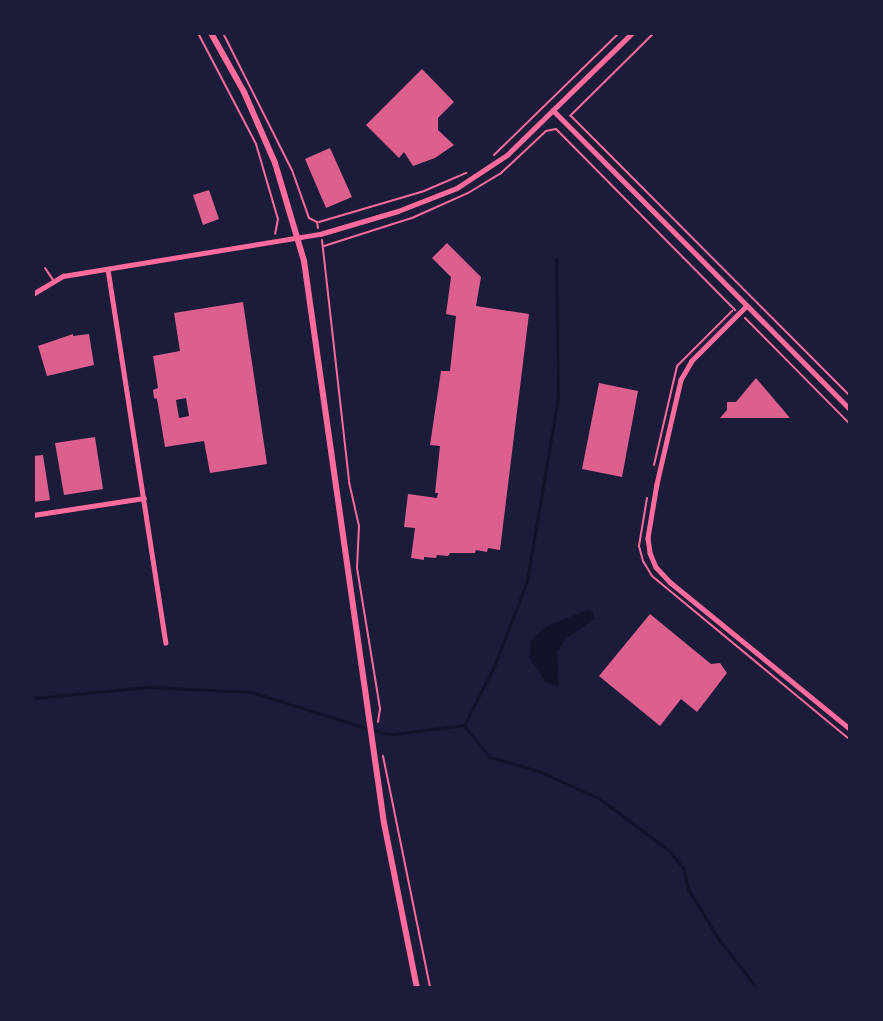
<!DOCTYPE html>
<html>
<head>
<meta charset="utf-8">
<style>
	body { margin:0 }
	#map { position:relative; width:883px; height:1021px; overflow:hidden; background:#1b1b3a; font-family:"Sofia Sans Condensed",sans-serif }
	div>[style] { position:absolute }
	.water>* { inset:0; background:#12122b }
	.stream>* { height:2.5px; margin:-1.25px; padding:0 1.25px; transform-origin:1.25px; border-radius:1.25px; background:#12122b }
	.building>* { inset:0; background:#dd5f8e }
	.path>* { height:2px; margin:-1px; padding:0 1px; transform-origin:1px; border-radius:1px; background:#ff6b9d }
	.service>* { height:2px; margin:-1px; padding:0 1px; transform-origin:1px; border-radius:1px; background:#ff6b9d }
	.minor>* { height:4.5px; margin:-2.25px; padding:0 2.25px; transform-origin:2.25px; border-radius:2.25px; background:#ff6b9d }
	.primary>* { height:6px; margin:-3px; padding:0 3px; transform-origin:3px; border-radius:3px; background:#ff6b9d }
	span { translate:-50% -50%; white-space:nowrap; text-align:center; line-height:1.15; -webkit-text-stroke:5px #1b1b3a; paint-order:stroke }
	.frame { position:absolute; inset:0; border:35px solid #1b1b3a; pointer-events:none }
</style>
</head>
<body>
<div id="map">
	<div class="water">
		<i style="clip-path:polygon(588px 610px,592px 611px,595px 619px,567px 638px,557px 652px,559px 685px,556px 687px,545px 682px,529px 656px,531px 640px,547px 626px)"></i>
	</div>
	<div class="stream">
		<i style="left:33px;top:698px;width:118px;rotate:-5.4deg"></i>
		<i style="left:150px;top:687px;width:101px;rotate:2.8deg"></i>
		<i style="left:251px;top:692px;width:138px;rotate:17.3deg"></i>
		<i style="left:383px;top:733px;width:11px;rotate:5deg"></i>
		<i style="left:394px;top:734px;width:71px;rotate:-7.3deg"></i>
		<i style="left:464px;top:725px;width:41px;rotate:50.9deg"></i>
		<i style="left:490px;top:757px;width:48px;rotate:15.8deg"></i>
		<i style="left:536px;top:770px;width:69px;rotate:24deg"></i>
		<i style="left:599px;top:798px;width:89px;rotate:36.7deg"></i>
		<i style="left:670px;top:851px;width:23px;rotate:52deg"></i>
		<i style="left:684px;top:869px;width:22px;rotate:77deg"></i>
		<i style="left:689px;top:890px;width:57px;rotate:58.5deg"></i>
		<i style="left:719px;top:939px;width:62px;rotate:52.2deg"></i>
		<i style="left:464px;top:725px;width:65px;rotate:-62.7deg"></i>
		<i style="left:494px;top:667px;width:92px;rotate:-69deg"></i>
		<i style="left:527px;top:581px;width:186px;rotate:-80.4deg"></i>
		<i style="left:558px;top:398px;width:138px;rotate:-90.8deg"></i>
	</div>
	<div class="building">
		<i style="clip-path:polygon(422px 69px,454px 102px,438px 118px,438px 130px,454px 145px,435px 158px,413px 166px,404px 152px,399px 158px,366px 125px)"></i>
		<i style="clip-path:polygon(330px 148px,352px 197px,326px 208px,305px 159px)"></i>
		<i style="clip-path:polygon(209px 190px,219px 219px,203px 225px,193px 195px)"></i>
		<i style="clip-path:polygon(447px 243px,481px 277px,476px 306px,529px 314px,500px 550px,488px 548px,487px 552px,476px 550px,475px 553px,450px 553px,448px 556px,437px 555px,436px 558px,424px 557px,424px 560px,411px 558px,415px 528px,404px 527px,408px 494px,437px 498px,438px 493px,435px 493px,440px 446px,430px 445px,441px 371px,450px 371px,456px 316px,446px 314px,451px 277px,432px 258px)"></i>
		<i style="clip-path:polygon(evenodd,243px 302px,267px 464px,210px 473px,204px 441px,165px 447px,157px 399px,154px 398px,153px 390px,158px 388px,153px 356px,180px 351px,174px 313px,243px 302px,186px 398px,189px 416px,179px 418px,176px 400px,186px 398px)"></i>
		<i style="clip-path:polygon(73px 334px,73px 336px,89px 334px,94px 365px,47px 376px,38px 346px)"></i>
		<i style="clip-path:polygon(756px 378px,790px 418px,720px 418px,727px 410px,727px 402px,736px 402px)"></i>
		<i style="clip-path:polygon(599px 383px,638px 391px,622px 477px,582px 469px)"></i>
		<i style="clip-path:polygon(95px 437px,103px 489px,64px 495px,55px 443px)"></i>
		<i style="clip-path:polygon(43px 455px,50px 500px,33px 502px,33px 456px)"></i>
		<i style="clip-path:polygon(650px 614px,711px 664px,720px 663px,727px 673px,697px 712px,681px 699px,660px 726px,599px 676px)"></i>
	</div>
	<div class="path">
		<i style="left:198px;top:33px;width:125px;rotate:62.4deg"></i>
		<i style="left:256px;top:144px;width:78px;rotate:73.7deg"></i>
		<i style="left:278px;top:219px;width:15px;rotate:101deg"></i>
		<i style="left:223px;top:33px;width:153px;rotate:63.3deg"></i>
		<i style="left:292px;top:170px;width:51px;rotate:70.5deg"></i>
		<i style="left:309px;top:218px;width:9px;rotate:27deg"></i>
		<i style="left:317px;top:222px;width:6px;rotate:81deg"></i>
		<i style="left:570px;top:116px;width:118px;rotate:-44.7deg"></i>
		<i style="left:571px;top:116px;width:395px;rotate:45.1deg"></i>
		<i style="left:556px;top:129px;width:255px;rotate:45.3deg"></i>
		<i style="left:494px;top:155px;width:175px;rotate:-44.3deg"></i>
		<i style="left:319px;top:222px;width:109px;rotate:-16.4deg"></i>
		<i style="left:424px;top:191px;width:46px;rotate:-23.2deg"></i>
		<i style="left:322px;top:240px;width:244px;rotate:83.6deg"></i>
		<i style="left:349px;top:482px;width:45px;rotate:77.2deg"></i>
		<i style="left:359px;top:526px;width:42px;rotate:92.7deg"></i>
		<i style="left:357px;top:568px;width:143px;rotate:80.7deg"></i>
		<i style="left:380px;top:709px;width:13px;rotate:99deg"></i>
		<i style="left:324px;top:246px;width:92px;rotate:-17.7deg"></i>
		<i style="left:412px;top:218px;width:61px;rotate:-24.1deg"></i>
		<i style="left:468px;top:193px;width:37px;rotate:-31deg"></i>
		<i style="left:500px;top:174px;width:63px;rotate:-43.1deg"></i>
		<i style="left:546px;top:131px;width:10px;rotate:-11deg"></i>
		<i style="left:745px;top:318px;width:149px;rotate:45.3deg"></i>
		<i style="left:654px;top:465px;width:102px;rotate:-76.9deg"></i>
		<i style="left:677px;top:366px;width:78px;rotate:-45deg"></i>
		<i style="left:647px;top:498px;width:49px;rotate:99.5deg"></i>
		<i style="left:639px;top:546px;width:16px;rotate:75deg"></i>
		<i style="left:643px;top:561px;width:17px;rotate:59deg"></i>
		<i style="left:652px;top:576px;width:257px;rotate:39.6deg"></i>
		<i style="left:383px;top:756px;width:237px;rotate:78.5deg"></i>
	</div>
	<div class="service">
		<i style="left:45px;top:268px;width:14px;rotate:56deg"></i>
	</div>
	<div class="minor">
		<i style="left:553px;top:110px;width:421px;rotate:45.2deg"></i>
		<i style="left:108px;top:269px;width:378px;rotate:81.2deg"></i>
		<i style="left:33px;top:294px;width:35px;rotate:-31deg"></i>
		<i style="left:63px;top:276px;width:260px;rotate:-9.3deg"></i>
		<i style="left:320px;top:234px;width:81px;rotate:-16.4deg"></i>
		<i style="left:398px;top:211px;width:63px;rotate:-21.3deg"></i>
		<i style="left:457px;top:188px;width:60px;rotate:-33.4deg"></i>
		<i style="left:507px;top:155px;width:175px;rotate:-44.3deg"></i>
		<i style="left:747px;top:306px;width:78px;rotate:135deg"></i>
		<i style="left:692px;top:361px;width:22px;rotate:120deg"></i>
		<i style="left:681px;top:380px;width:107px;rotate:103deg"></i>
		<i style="left:657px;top:484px;width:55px;rotate:99.5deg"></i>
		<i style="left:648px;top:538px;width:15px;rotate:82deg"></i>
		<i style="left:650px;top:553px;width:15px;rotate:67deg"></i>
		<i style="left:656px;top:567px;width:21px;rotate:47deg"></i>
		<i style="left:670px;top:582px;width:232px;rotate:39.2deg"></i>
		<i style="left:33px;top:515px;width:112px;rotate:-8.7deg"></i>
	</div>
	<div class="primary">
		<i style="left:211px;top:33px;width:68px;rotate:60.8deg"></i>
		<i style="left:244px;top:92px;width:77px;rotate:66.4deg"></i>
		<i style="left:275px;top:163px;width:102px;rotate:73.5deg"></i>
		<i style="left:304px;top:261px;width:568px;rotate:81.9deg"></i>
		<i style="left:384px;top:823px;width:168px;rotate:78.7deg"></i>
	</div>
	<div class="frame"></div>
</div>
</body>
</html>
